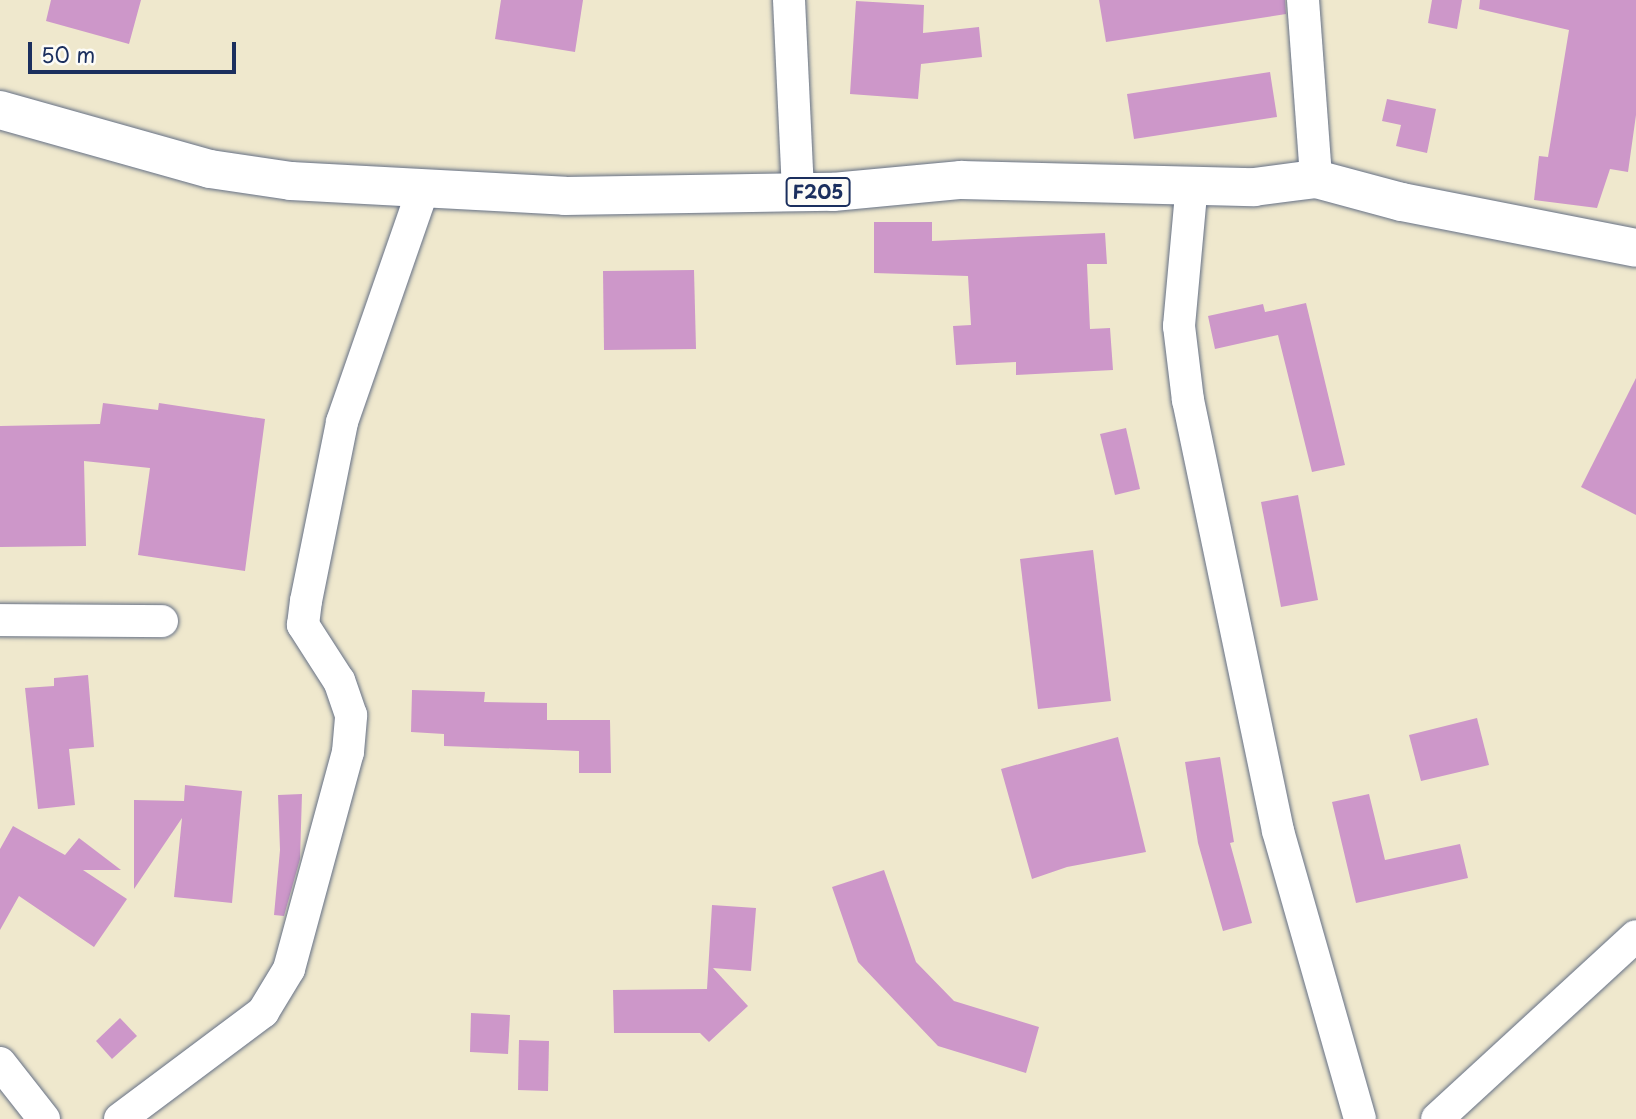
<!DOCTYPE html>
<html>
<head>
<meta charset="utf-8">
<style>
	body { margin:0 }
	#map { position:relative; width:1636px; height:1119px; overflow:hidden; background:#efe8cd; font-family:"Playpen Sans",sans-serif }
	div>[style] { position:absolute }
	.building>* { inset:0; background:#cd97c9 }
	.roads { filter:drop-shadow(0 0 2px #657085) drop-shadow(0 0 2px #657085) }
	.minor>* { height:32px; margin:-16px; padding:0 16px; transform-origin:16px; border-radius:16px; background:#fff }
	.primary>* { height:38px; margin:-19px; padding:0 19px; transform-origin:19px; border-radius:19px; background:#fff }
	span { translate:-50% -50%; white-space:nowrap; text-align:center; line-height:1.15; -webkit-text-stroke:5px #fdfcf7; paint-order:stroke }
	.shield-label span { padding:2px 5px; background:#fdfcf7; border:2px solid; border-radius:5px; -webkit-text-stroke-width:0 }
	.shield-label { font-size:19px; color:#1b2f5e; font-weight:700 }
	.scale { position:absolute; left:28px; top:42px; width:208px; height:32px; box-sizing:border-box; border:4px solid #1b2f5e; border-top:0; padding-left:9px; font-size:21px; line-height:24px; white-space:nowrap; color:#1b2f5e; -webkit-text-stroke:5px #fdfcf7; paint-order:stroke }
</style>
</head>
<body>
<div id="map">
	<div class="building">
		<i style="clip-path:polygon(51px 0,141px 0,129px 44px,46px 21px)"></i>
		<i style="clip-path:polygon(501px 0,583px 0,575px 52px,495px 39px)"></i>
		<i style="clip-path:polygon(1099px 0,1285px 0,1286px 14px,1106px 42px)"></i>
		<i style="clip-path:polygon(1432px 0,1462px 0,1457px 29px,1428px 23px)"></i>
		<i style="clip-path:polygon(1480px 0,1636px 0,1636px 115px,1628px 172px,1610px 169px,1597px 208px,1534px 200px,1539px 156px,1548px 157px,1569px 30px,1479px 9px)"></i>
		<i style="clip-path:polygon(856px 1px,924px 5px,923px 33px,979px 27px,982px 57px,921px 64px,918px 99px,850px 94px)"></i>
		<i style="clip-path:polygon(1270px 72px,1277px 117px,1134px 139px,1127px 94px)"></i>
		<i style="clip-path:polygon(1387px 99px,1436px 109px,1427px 153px,1396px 146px,1401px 125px,1382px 121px)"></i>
		<i style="clip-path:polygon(874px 222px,932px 222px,932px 241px,1105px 233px,1107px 264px,1087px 264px,1090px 329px,1110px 328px,1113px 370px,1016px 375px,1016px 362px,956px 365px,953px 326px,971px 325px,968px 276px,874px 273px)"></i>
		<i style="clip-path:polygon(694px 270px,696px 349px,604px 350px,603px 271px)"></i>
		<i style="clip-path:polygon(1306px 303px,1345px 465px,1312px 472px,1278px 335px,1215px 349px,1208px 316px,1263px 304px,1265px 312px)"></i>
		<i style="clip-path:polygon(1636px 378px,1636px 515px,1581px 487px)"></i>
		<i style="clip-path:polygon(103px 403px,158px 410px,159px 403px,265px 419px,245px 571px,138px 555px,150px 468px,84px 461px,86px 546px,0 547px,0 426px,100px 424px)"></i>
		<i style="clip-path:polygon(1126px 428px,1140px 489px,1115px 495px,1100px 434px)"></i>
		<i style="clip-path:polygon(1298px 495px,1318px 600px,1281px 607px,1261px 502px)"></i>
		<i style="clip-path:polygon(1093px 550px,1111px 701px,1038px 709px,1020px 559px)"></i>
		<i style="clip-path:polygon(88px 675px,94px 747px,69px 749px,75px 805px,38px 809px,25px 688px,54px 686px,54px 678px)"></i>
		<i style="clip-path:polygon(412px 690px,485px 692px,484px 702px,547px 703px,547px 720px,610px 720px,611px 773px,579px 773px,579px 751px,444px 746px,444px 734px,411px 732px)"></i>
		<i style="clip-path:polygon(1477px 718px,1489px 765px,1421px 781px,1409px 735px)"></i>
		<i style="clip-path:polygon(1118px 737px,1146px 852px,1067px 867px,1032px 879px,1001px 769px)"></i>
		<i style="clip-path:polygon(1220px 757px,1234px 842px,1230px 843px,1252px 923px,1223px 931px,1198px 843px,1185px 762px)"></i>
		<i style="clip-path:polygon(185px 785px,242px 791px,232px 903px,174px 897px,182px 818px,134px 889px,134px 800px,184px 801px)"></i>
		<i style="clip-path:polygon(302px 794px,300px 859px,284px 916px,274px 915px,280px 850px,278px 795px)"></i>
		<i style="clip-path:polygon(1369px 794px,1385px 860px,1460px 844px,1468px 878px,1356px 903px,1332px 802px)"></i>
		<i style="clip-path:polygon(13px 826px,65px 855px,79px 838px,121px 870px,83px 870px,127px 899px,94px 947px,19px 896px,0 930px,0 849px)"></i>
		<i style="clip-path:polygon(884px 870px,916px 962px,954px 1001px,1039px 1027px,1026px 1073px,938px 1046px,858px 962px,832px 887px)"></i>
		<i style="clip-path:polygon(712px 905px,756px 908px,751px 971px,713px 968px,748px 1006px,709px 1042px,700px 1033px,614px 1033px,613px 990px,707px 989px)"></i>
		<i style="clip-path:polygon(471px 1013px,510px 1015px,508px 1054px,470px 1052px)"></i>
		<i style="clip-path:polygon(120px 1018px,137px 1036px,112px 1059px,96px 1041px)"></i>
		<i style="clip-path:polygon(519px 1040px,549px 1041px,548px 1091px,518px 1090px)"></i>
	</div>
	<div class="roads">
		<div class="minor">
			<i style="left:789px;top:0;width:193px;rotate:87.3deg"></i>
			<i style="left:1303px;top:0;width:179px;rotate:85.8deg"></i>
			<i style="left:1192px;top:183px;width:144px;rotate:95.2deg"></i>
			<i style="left:1179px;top:326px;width:75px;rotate:83.1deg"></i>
			<i style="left:1188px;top:400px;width:440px;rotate:78.2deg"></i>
			<i style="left:1278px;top:831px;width:299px;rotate:74.1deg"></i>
			<i style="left:0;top:620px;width:162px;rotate:0.4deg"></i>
			<i style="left:0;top:1063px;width:71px;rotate:51.8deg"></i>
			<i style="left:120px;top:1119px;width:179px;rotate:-36.8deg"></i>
			<i style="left:263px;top:1012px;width:50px;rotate:-58.8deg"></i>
			<i style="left:289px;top:969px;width:225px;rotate:-74.8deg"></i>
			<i style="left:348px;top:752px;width:37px;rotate:-85deg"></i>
			<i style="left:351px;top:715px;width:36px;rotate:-109deg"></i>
			<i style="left:339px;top:681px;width:67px;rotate:-122.7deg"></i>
			<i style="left:303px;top:625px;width:24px;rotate:-83deg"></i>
			<i style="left:306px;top:601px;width:183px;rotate:-78.6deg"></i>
			<i style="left:342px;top:422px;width:246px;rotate:-70.8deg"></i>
			<i style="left:1437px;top:1119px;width:270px;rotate:-42.6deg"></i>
		</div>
		<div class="primary">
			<i style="left:0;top:110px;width:218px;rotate:15.7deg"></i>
			<i style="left:210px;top:169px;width:82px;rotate:8.4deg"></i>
			<i style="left:291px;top:181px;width:274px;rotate:3.1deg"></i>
			<i style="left:565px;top:196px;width:268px;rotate:-0.9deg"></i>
			<i style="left:833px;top:192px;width:129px;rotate:-5.4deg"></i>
			<i style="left:961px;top:180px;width:293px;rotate:1.4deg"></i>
			<i style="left:1254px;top:187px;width:63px;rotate:-7.4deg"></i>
			<i style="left:1316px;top:179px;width:89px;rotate:15deg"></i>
			<i style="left:1402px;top:202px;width:238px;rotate:11.1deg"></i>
		</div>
	</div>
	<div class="shield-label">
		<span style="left:818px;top:192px">F205</span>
	</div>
	<div class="scale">50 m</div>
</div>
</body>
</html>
